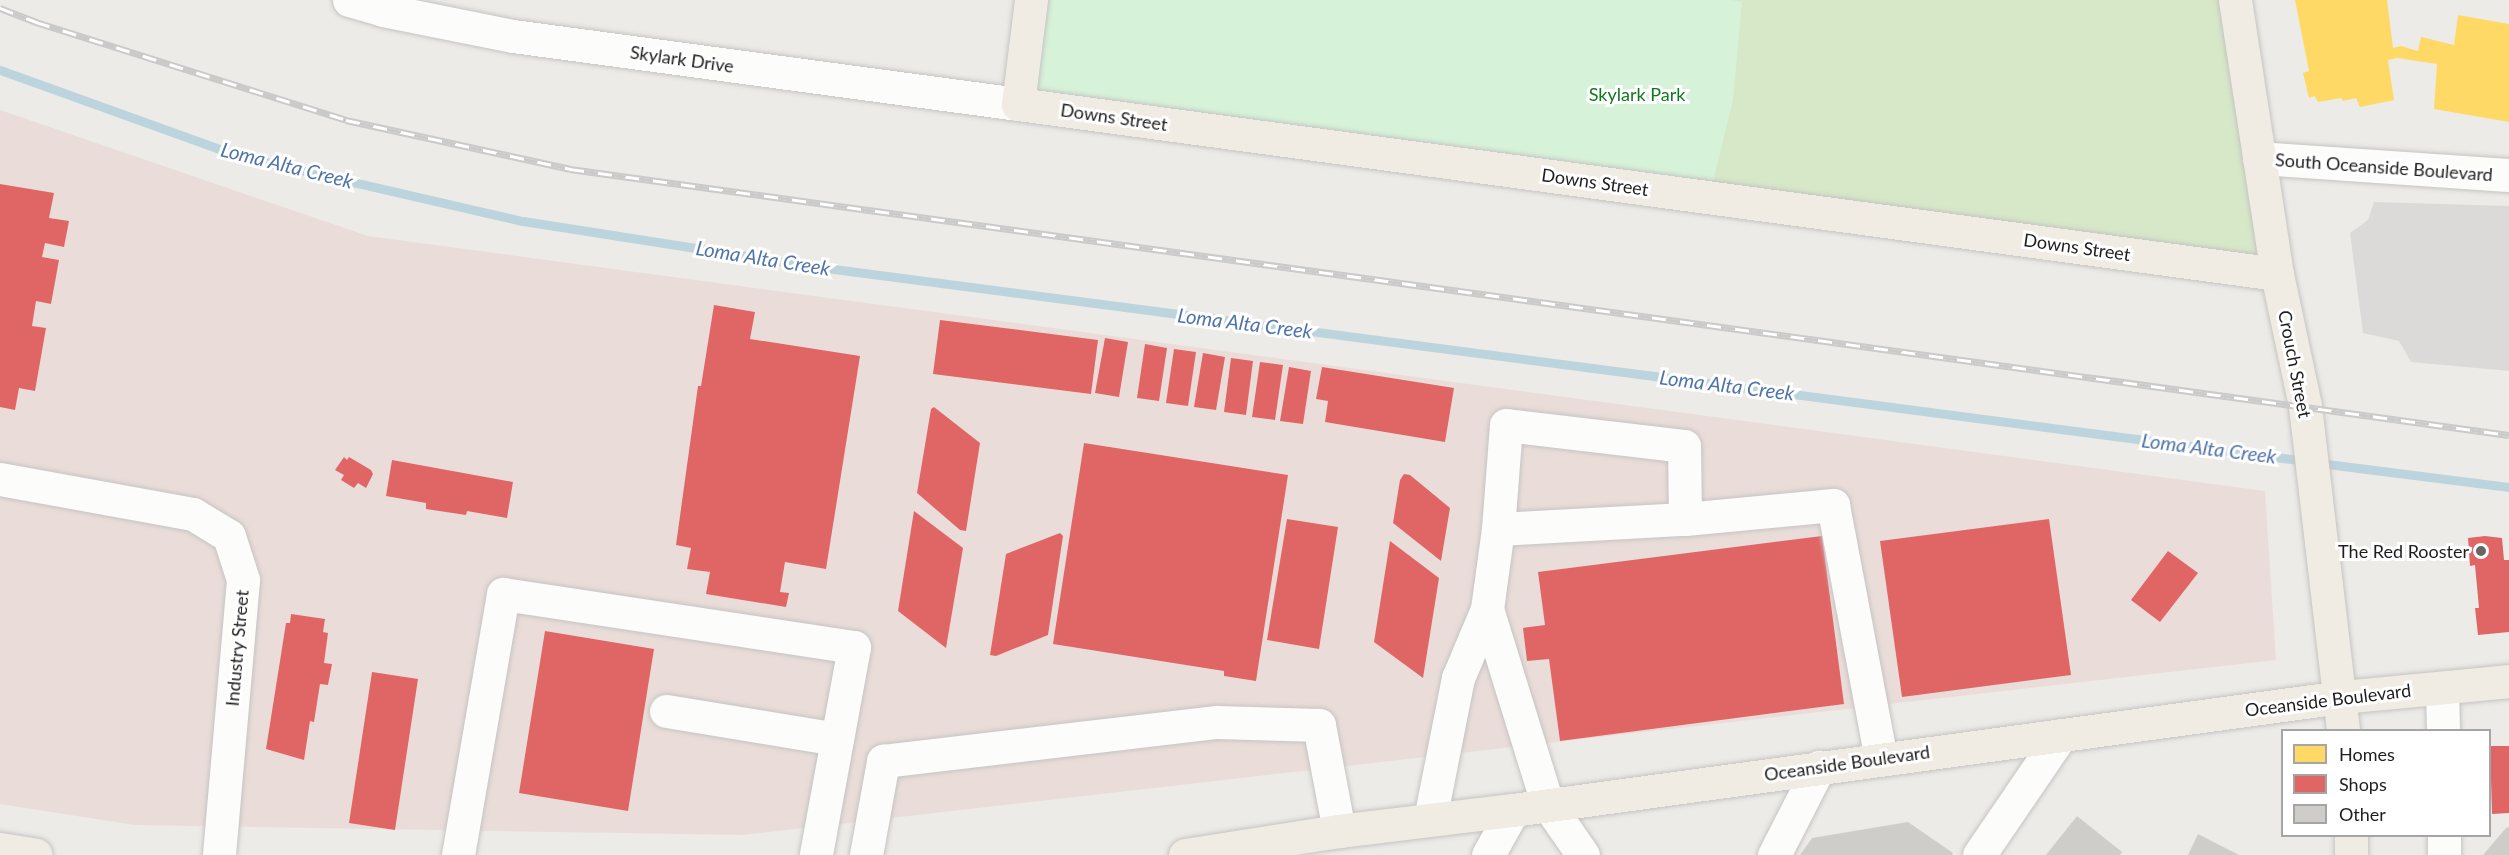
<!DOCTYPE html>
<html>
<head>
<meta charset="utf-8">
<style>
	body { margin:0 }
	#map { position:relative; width:2509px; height:855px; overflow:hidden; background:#edebe7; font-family:Lato,sans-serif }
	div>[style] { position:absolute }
	.commercial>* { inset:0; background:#eaddd9 }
	.religious>* { inset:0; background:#dbdad8 }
	.grass>* { inset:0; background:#d6e8c7 }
	.park>* { inset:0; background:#d6f2d8 }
	.homes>* { inset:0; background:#ffd966 }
	.shops>* { inset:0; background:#e06666 }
	.stream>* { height:9px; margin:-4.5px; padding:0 4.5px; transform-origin:4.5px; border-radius:4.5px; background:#bcd4de }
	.building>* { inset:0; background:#cfcdca }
	.roads { filter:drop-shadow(0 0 2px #c5c4c3) drop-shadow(0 0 2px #c5c4c3) }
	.minor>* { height:33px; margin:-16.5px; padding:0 16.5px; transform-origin:16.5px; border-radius:16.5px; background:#fcfcfb }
	.major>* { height:33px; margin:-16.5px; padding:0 16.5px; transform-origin:16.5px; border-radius:16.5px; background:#f0ece4 }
	.rail>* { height:7px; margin-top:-3.5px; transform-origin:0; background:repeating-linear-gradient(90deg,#fff 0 14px,#cacac9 0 28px); box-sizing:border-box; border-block:2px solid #cacac9 }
	.dots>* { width:16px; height:16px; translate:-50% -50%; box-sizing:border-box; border:3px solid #fff; border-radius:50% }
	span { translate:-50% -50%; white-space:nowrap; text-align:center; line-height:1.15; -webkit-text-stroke:6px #fff; paint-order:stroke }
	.street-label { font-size:18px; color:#1e1e1e }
	.park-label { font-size:18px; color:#117822 }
	.poi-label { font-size:18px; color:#1e1e1e }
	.right { translate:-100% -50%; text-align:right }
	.water-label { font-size:20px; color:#4f74a9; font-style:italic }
	.legend { position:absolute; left:2281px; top:729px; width:210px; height:108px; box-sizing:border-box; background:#fff; border:2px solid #a5a5a5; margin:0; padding:8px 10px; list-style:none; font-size:18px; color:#1e1e1e }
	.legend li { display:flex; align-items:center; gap:12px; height:30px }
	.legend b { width:30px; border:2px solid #a5a5a5 }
</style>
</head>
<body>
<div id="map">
	<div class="commercial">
		<i style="clip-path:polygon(0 110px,368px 236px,2265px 491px,2276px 660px,742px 835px,134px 825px,0 804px)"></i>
	</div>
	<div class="religious">
		<i style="clip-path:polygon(2374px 202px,2509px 206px,2509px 371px,2411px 362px,2399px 341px,2363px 333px,2350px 233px,2368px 220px)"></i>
	</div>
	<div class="grass">
		<i style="clip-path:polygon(1720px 0,2238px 0,2277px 274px,1709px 198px)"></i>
	</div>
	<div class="park">
		<i style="clip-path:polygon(1030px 0,1732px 0,1742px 2px,1733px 100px,1709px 198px,1017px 104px)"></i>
	</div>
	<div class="homes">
		<i style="clip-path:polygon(2295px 0,2387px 0,2393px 48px,2401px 46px,2418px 51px,2421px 37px,2454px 45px,2458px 15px,2509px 24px,2509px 122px,2434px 109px,2437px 64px,2397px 58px,2388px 60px,2394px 100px,2360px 107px,2356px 98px,2343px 101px,2341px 98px,2318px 102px,2315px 96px,2309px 98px,2303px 73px,2309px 71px)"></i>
	</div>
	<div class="shops">
		<i style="clip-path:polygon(0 184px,54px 193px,49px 218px,69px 221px,64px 247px,45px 243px,42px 257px,59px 260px,51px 304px,36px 301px,32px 326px,46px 328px,35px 391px,19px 388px,15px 410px,0 407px)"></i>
		<i style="clip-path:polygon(714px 305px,755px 312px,750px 339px,860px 356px,826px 569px,785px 562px,780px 592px,789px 593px,786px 607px,706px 594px,710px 572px,687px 569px,691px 548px,676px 545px,698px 386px,701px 386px)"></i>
		<i style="clip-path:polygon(940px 320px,1098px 340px,1091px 394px,933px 374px)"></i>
		<i style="clip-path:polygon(1105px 338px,1128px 342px,1119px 397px,1095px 393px)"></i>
		<i style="clip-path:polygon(1145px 344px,1167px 348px,1159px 401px,1137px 398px)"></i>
		<i style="clip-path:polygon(1174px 349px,1196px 352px,1188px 406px,1166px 403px)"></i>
		<i style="clip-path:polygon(1203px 353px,1225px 357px,1216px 410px,1194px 407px)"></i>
		<i style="clip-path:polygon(1231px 358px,1253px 361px,1246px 415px,1224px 412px)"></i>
		<i style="clip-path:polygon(1260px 362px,1283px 365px,1275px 420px,1252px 417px)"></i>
		<i style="clip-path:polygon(1289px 367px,1311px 371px,1303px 424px,1280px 421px)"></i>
		<i style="clip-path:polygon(1322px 367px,1454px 388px,1445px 442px,1325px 422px,1328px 401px,1316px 399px)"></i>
		<i style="clip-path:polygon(934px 407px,980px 443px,966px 531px,960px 530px,917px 493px,931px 409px)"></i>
		<i style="clip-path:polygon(1084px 443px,1288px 475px,1256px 681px,1224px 676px,1224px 671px,1053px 644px)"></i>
		<i style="clip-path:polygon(344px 457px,347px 460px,349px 457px,371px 470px,373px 474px,366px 488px,358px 483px,354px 488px,341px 480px,344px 475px,335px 470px)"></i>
		<i style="clip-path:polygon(392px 460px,513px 482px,507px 518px,467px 511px,466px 515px,426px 509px,426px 503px,386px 496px)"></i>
		<i style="clip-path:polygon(1404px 474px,1410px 475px,1450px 508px,1441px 561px,1393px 523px,1400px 480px)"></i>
		<i style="clip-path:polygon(914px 511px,963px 548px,946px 648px,898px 611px)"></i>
		<i style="clip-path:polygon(1287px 519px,1338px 527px,1319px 649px,1267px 640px)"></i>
		<i style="clip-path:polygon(2049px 519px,2071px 675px,1902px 697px,1880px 541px)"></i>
		<i style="clip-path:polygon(1060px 533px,1063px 536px,1048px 635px,996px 656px,990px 655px,1006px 554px)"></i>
		<i style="clip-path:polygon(1822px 536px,1844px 704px,1560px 741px,1549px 659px,1527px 661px,1523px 628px,1545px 625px,1538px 572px)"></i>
		<i style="clip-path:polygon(2485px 536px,2502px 538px,2504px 560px,2509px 560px,2509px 632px,2478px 635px,2475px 608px,2479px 608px,2475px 565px,2470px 566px,2468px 538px)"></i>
		<i style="clip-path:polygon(1390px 541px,1439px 578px,1423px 678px,1374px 642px)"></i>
		<i style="clip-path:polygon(2168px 551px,2198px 573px,2160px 622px,2131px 600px)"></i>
		<i style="clip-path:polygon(291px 614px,325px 619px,323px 632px,328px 633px,324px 663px,332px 664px,328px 685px,320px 684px,314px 722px,310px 721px,304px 760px,266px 749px,286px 623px,290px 623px)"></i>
		<i style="clip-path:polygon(545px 631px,654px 649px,628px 811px,519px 793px)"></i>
		<i style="clip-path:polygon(372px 672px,418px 679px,395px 830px,349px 823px)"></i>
		<i style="clip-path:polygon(2490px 746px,2509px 746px,2509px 813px,2492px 814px)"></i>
	</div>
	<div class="stream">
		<i style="left:0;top:70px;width:251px;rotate:19.8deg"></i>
		<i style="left:236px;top:155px;width:294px;rotate:13deg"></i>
		<i style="left:523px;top:221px;width:283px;rotate:8.9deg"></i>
		<i style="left:803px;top:265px;width:1515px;rotate:7.43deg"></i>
		<i style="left:2319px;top:463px;width:192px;rotate:7.2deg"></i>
	</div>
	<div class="building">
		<i style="clip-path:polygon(2077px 816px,2122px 852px,2120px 855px,2046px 855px)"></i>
		<i style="clip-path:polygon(1908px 822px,1953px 853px,1952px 855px,1800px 855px,1812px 838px)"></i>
		<i style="clip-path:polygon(2509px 827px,2509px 855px,2483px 855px,2506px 828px)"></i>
		<i style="clip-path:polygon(2198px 834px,2239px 855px,2188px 855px)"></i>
	</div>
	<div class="roads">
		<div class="minor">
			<i style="left:349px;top:0;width:35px;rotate:16deg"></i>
			<i style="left:383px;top:10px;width:133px;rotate:11.3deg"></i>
			<i style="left:513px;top:36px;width:510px;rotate:7.67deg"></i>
			<i style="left:2259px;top:158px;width:251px;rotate:3.9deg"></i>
			<i style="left:0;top:479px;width:196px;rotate:10.3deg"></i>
			<i style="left:193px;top:514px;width:42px;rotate:31.4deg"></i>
			<i style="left:229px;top:536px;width:46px;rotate:72.3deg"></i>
			<i style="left:243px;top:580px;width:276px;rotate:95deg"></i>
			<i style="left:1498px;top:529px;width:104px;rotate:-85.6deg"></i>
			<i style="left:1506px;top:425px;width:179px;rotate:6.7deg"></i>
			<i style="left:1684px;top:446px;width:73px;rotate:89.2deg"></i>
			<i style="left:1487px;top:609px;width:203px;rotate:72.8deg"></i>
			<i style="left:1547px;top:803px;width:63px;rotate:55.3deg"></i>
			<i style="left:2442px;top:688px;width:42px;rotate:88.6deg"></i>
			<i style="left:666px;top:711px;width:173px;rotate:9.3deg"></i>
			<i style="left:1430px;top:819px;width:144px;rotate:-78.8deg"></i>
			<i style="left:1458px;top:678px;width:75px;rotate:-67.2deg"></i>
			<i style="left:1487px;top:609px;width:81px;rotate:-82.2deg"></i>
			<i style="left:1498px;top:529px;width:187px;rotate:-3.1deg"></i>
			<i style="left:1685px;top:519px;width:149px;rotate:-5.4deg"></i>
			<i style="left:1833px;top:505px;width:258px;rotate:79.3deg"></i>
			<i style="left:2444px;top:836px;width:19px;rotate:90deg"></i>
			<i style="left:458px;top:855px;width:265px;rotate:-80.2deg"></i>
			<i style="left:503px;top:594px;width:355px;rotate:8.6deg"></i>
			<i style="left:854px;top:647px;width:211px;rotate:100.4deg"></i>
			<i style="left:866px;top:855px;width:96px;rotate:-79.7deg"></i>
			<i style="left:883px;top:761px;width:336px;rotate:-6.7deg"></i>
			<i style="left:1217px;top:722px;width:102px;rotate:1.7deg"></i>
			<i style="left:1319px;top:725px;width:108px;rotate:79.3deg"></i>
			<i style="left:1488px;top:855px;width:51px;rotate:-60.9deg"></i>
			<i style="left:1774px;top:855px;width:99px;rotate:-62.9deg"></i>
			<i style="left:1979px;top:855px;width:145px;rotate:-55.7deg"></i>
		</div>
		<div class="major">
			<i style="left:1031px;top:0;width:105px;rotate:97.1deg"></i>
			<i style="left:1018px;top:104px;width:1270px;rotate:7.69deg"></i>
			<i style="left:2235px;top:0;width:277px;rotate:81.3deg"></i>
			<i style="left:2277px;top:274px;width:135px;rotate:78deg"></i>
			<i style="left:2305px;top:406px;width:326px;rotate:83.3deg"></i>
			<i style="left:0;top:849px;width:36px;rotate:9deg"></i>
			<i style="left:1185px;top:855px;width:156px;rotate:-8.9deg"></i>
			<i style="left:1339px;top:831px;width:175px;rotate:-6.9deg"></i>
			<i style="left:1513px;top:810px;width:836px;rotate:-7.77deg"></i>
			<i style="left:2341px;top:697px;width:169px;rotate:-5.4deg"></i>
			<i style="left:2351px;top:855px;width:19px;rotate:-90deg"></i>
		</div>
	</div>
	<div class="rail">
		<i style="left:0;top:8px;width:39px;rotate:21deg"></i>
		<i style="left:36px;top:22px;width:325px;rotate:17.5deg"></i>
		<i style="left:346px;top:120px;width:229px;rotate:12.3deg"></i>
		<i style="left:570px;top:169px;width:1957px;rotate:7.81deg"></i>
	</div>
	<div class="dots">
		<i style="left:2481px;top:551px;background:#666664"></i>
	</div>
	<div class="street-label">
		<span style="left:682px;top:59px;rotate:8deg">Skylark Drive</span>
		<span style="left:1114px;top:117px;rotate:8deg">Downs Street</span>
		<span style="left:2384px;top:167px;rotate:4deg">South Oceanside Boulevard</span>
		<span style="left:1595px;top:182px;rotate:8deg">Downs Street</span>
		<span style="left:2077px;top:247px;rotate:8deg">Downs Street</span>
		<span style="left:2295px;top:364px;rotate:79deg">Crouch Street</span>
		<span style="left:237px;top:648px;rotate:-85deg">Industry Street</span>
		<span style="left:2328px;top:700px;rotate:-7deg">Oceanside Boulevard</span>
		<span style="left:1847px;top:763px;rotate:-8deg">Oceanside Boulevard</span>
	</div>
	<div class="park-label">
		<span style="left:1637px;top:94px">Skylark Park</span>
	</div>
	<div class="poi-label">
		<span class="right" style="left:2469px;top:551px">The Red Rooster</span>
	</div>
	<div class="water-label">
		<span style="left:287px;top:165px;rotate:14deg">Loma Alta Creek</span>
		<span style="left:763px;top:258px;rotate:9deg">Loma Alta Creek</span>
		<span style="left:1245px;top:323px;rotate:7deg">Loma Alta Creek</span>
		<span style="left:1727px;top:385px;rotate:7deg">Loma Alta Creek</span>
		<span style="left:2209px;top:448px;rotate:7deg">Loma Alta Creek</span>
	</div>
	<ul class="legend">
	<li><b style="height:16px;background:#ffd966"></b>Homes</li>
	<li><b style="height:16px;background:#e06666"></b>Shops</li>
	<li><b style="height:16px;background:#cfcdca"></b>Other</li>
	</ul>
</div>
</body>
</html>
